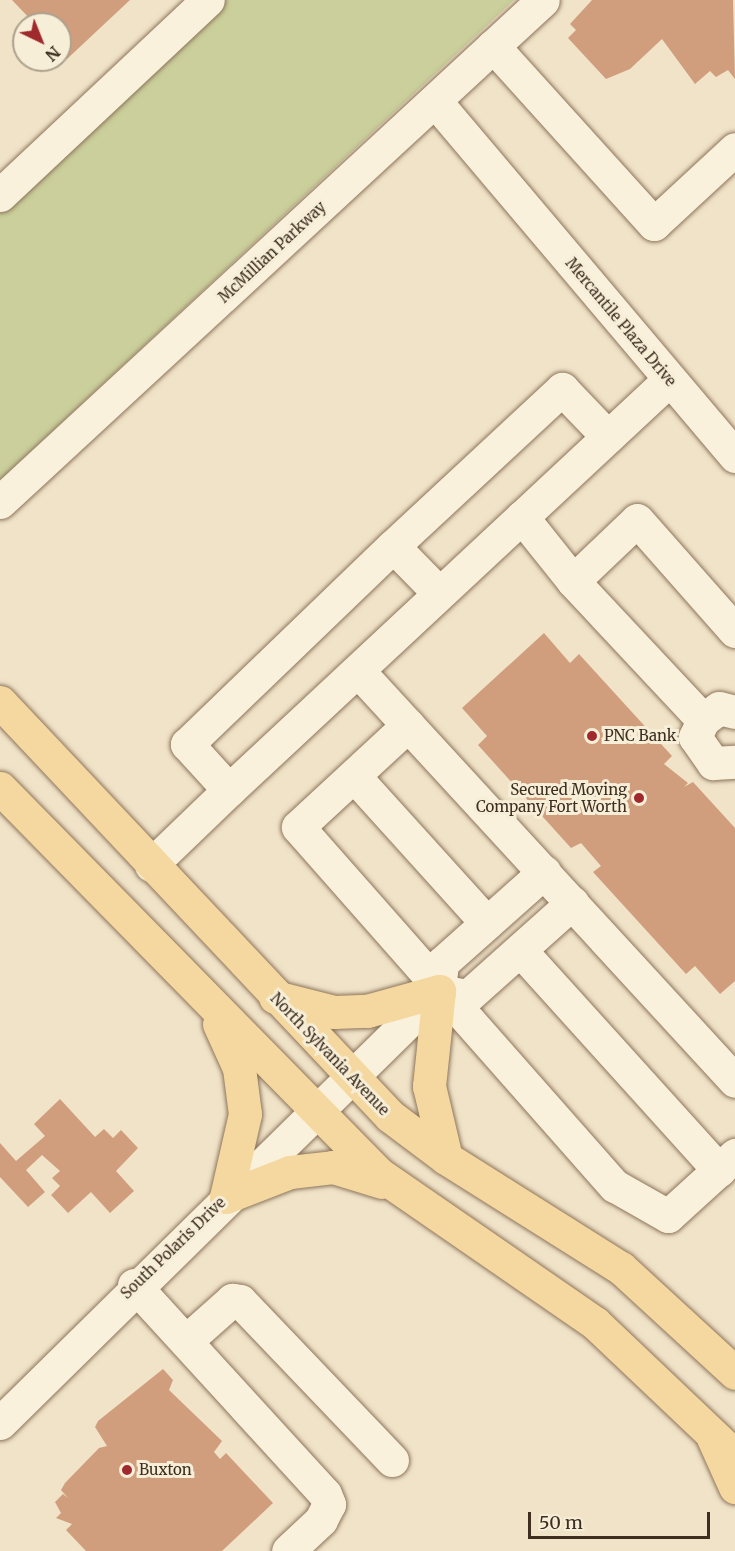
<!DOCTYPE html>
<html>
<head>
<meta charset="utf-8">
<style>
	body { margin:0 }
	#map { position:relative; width:735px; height:1551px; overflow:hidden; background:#f0e3c8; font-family:Merriweather,serif }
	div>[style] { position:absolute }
	.green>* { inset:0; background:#cacf9b }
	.building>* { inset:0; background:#d09e7c }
	.roads { filter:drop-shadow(0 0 2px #8d755c) drop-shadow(0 0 2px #8d755c) }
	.minor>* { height:33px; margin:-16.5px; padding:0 16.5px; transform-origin:16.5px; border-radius:16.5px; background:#faf1dc }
	.major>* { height:33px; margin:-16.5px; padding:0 16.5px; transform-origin:16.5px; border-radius:16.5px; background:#f4d89f }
	.dots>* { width:16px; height:16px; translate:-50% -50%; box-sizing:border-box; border:3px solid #f7eed8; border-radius:50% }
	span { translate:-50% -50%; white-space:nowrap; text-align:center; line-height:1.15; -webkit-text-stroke:6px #f7eed8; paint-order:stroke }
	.street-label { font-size:15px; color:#3d2e20 }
	.poi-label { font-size:15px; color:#3d2e20 }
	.left { translate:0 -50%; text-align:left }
	.right { translate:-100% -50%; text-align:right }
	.north { position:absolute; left:12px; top:12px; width:60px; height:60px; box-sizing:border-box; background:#f7eed8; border:2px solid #ada18e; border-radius:50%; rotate:137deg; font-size:16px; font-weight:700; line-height:24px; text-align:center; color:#3d2e20 }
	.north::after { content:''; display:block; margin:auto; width:21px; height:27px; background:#9f292c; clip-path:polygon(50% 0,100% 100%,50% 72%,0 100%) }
	.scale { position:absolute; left:528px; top:1512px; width:182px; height:27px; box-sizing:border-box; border:3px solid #3d2e20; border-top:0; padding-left:8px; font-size:18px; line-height:21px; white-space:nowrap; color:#3d2e20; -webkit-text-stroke:4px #f7eed8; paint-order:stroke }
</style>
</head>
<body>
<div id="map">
	<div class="green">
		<i style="clip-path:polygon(226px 0,514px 0,0 480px,0 213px)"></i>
	</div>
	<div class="building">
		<i style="clip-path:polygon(12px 0,130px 0,67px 59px,60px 51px,60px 24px,35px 24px)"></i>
		<i style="clip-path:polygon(592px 0,733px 0,735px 79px,728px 70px,716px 77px,710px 71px,695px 84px,662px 39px,630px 69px,606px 79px,568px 38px,576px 30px,570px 24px)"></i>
		<i style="clip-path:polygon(544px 633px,570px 663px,579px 654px,672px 756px,664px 764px,688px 783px,684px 787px,693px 782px,735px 828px,735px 981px,720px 994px,695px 966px,686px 974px,593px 872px,601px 866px,581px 843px,571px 848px,478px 745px,487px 736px,462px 708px)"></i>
		<i style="clip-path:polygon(60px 1099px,95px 1137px,104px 1129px,113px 1138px,121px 1130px,138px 1148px,116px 1171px,134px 1191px,110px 1213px,91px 1192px,68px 1213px,51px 1195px,60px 1186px,52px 1178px,60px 1171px,42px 1155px,26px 1170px,45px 1192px,28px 1207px,0 1177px,0 1143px,16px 1161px,45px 1136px,34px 1124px)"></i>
		<i style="clip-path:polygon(163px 1369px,173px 1380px,169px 1390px,222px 1441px,214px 1452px,220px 1459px,226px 1453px,273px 1503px,222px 1551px,86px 1551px,66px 1530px,72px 1524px,56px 1518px,61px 1513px,55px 1502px,63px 1494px,68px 1498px,61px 1490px,65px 1483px,99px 1448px,107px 1446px,95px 1427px,98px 1421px)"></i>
	</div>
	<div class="roads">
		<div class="minor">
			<i style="left:493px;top:46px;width:240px;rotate:47.9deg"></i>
			<i style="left:654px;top:224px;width:110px;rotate:-42.8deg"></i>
			<i style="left:435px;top:101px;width:465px;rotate:49.8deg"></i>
			<i style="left:0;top:195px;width:285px;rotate:-43.2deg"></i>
			<i style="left:0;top:502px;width:739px;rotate:-42.75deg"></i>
			<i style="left:393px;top:546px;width:286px;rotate:136.1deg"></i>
			<i style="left:187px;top:744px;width:62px;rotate:47.6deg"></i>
			<i style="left:229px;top:790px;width:400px;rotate:-43deg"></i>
			<i style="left:573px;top:581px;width:82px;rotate:-128.6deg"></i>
			<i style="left:522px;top:517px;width:201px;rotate:-43deg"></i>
			<i style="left:438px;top:592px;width:64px;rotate:-134.4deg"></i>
			<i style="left:393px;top:546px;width:231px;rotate:-42.9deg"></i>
			<i style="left:562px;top:389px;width:66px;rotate:46.2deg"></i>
			<i style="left:360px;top:673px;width:554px;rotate:47.41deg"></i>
			<i style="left:735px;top:712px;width:16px;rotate:-166deg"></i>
			<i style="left:719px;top:708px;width:20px;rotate:143deg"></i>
			<i style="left:703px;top:720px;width:19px;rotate:115deg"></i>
			<i style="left:695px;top:737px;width:32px;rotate:55deg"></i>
			<i style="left:713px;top:763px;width:22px;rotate:-3deg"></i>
			<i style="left:703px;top:720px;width:190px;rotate:-133.1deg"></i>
			<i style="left:573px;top:581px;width:88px;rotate:-43.6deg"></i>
			<i style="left:637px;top:520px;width:148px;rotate:48.6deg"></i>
			<i style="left:408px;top:725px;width:150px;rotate:137.2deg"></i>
			<i style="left:298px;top:827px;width:479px;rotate:48.6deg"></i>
			<i style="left:615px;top:1186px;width:61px;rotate:29.5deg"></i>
			<i style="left:668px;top:1216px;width:91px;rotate:-42.3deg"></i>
			<i style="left:354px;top:776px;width:198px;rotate:47.9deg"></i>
			<i style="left:151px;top:865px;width:108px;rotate:-43.9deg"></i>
			<i style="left:520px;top:950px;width:297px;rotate:47.9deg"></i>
			<i style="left:439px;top:991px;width:29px;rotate:10deg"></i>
			<i style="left:468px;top:996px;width:140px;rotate:-41.8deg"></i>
			<i style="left:134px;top:1285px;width:283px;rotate:47.6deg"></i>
			<i style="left:325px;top:1494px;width:11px;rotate:68deg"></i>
			<i style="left:329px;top:1504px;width:18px;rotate:117deg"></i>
			<i style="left:321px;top:1520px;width:45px;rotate:136.8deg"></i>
			<i style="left:186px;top:1341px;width:62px;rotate:-41.7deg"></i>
			<i style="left:232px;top:1300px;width:8px;rotate:7deg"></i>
			<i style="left:240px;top:1301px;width:220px;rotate:46.3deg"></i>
			<i style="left:0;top:1423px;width:616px;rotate:-44.54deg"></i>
			<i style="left:439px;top:991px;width:28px;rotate:-84deg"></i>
			<i style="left:442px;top:963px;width:137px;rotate:-41.7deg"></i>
		</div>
		<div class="major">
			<i style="left:0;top:702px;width:569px;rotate:46.71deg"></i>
			<i style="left:390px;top:1116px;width:70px;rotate:36.9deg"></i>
			<i style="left:446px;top:1158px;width:207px;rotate:32.2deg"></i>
			<i style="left:621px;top:1268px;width:155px;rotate:42.6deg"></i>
			<i style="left:0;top:788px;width:541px;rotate:45.52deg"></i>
			<i style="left:379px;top:1174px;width:262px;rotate:34.6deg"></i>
			<i style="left:595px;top:1323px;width:193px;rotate:43.5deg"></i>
			<i style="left:275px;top:997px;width:61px;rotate:14.3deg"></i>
			<i style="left:334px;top:1012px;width:33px;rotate:-2deg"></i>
			<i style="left:367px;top:1011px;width:75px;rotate:-15.5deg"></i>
			<i style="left:439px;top:991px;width:96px;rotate:96deg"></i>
			<i style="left:429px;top:1086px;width:74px;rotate:76.7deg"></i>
			<i style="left:219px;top:1024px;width:48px;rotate:65.6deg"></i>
			<i style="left:239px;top:1068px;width:46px;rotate:82.6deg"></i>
			<i style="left:245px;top:1114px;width:85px;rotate:102.9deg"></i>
			<i style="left:226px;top:1197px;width:69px;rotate:-21.3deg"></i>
			<i style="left:290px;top:1172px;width:43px;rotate:-6.6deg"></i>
			<i style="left:333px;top:1167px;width:51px;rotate:17deg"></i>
			<i style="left:713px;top:1438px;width:54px;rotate:65.8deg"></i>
		</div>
	</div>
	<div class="dots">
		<i style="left:592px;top:736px;background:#9f292c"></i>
		<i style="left:639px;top:798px;background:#9f292c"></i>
		<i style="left:127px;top:1470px;background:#9f292c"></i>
	</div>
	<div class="street-label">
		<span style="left:272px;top:252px;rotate:-43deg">McMillian Parkway</span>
		<span style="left:621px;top:322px;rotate:50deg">Mercantile Plaza Drive</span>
		<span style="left:330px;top:1054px;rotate:46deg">North Sylvania Avenue</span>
		<span style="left:173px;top:1248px;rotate:-44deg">South Polaris Drive</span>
	</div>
	<div class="poi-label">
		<span class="left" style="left:604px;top:736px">PNC Bank</span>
		<span class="right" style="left:627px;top:798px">Secured Moving<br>Company Fort Worth</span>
		<span class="left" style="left:139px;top:1470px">Buxton</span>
	</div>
	<div class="north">N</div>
	<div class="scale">50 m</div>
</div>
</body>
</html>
